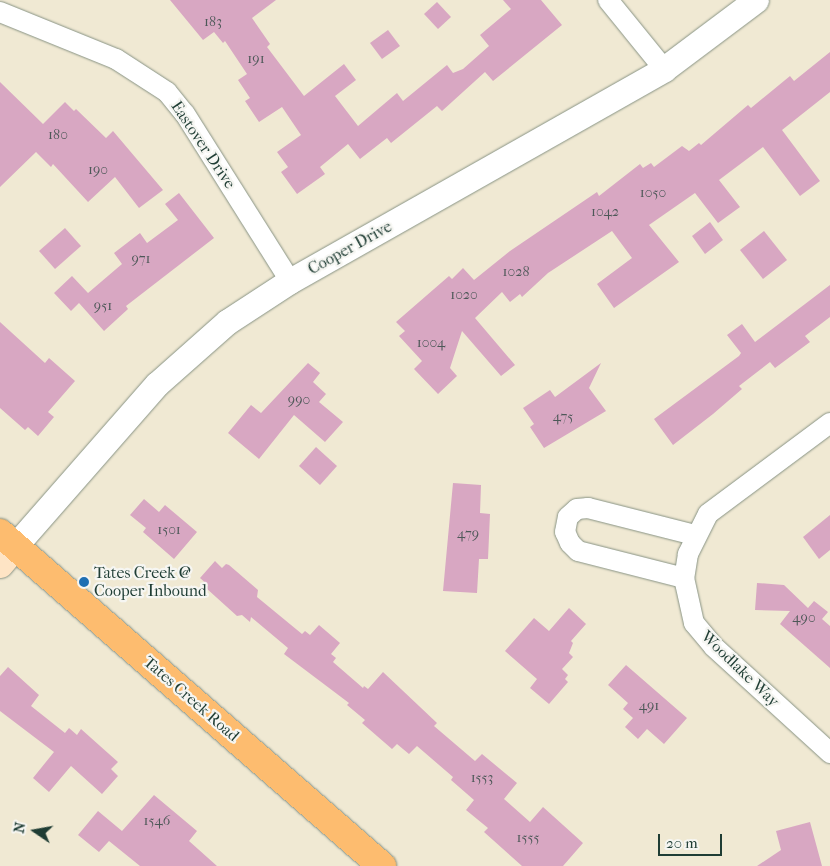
<!DOCTYPE html>
<html>
<head>
<meta charset="utf-8">
<style>
	body { margin:0 }
	#map { position:relative; width:830px; height:866px; overflow:hidden; background:#f0e9d3; font-family:"IM FELL French Canon",serif }
	div>[style] { position:absolute }
	.building>* { inset:0; background:#d8a7c2 }
	.roads { filter:drop-shadow(0 0 1px #889384) drop-shadow(0 0 1px #889384) }
	.minor>* { height:20px; margin:-10px; padding:0 10px; transform-origin:10px; border-radius:10px; background:#fff }
	.tertiary>* { height:25px; margin:-12.5px; padding:0 12.5px; transform-origin:12.5px; border-radius:12.5px; background:#fff }
	.secondary>* { height:28px; margin:-14px; padding:0 14px; transform-origin:14px; border-radius:14px; background:#fee4c5 }
	.primary>* { height:28px; margin:-14px; padding:0 14px; transform-origin:14px; border-radius:14px; background:#fdbc6f }
	.dots>* { width:14px; height:14px; translate:-50% -50%; box-sizing:border-box; border:2px solid #f6f6f2; border-radius:50% }
	span { translate:-50% -50%; white-space:nowrap; text-align:center; line-height:1.15; -webkit-text-stroke:4.5px #f6f6f2; paint-order:stroke }
	.number-label { font-size:14px; color:#4d5858 }
	.number-label span { -webkit-text-stroke-width:0 }
	.street-label { font-size:16px; color:#1f3d34 }
	.poi-label { font-size:16px; color:#1f3d34 }
	.left { translate:0 -50%; text-align:left }
	.north { position:absolute; left:10px; top:806px; width:50px; height:50px; -webkit-text-stroke:4px #f6f6f2; paint-order:stroke; rotate:282deg; font-size:14px; font-weight:700; line-height:20px; text-align:center; color:#1f3d34 }
	.north::after { content:''; display:block; margin:auto; width:18px; height:22px; background:#1f3d34; clip-path:polygon(50% 0,100% 100%,50% 72%,0 100%) }
	.scale { position:absolute; left:658px; top:834px; width:64px; height:22px; box-sizing:border-box; border:2px solid #1f3d34; border-top:0; padding-left:6px; font-size:15px; line-height:18px; white-space:nowrap; color:#1f3d34; -webkit-text-stroke:4px #f6f6f2; paint-order:stroke }
</style>
</head>
<body>
<div id="map">
	<div class="building">
		<i style="clip-path:polygon(170px 0,276px 0,252px 18px,270px 44px,267px 47px,304px 96px,344px 64px,356px 80px,335px 96px,358px 126px,397px 93px,403px 101px,447px 65px,453px 73px,463px 69px,489px 46px,480px 35px,511px 9px,503px 0,541px 0,562px 25px,493px 81px,485px 72px,442px 111px,437px 106px,391px 143px,387px 138px,360px 159px,348px 144px,320px 167px,325px 174px,297px 194px,281px 172px,288px 167px,277px 152px,301px 135px,282px 107px,259px 122px,245px 101px,250px 98px,238px 80px,247px 74px,225px 41px,223px 43px,214px 32px,203px 40px)"></i>
		<i style="clip-path:polygon(437px 2px,451px 17px,438px 29px,424px 14px)"></i>
		<i style="clip-path:polygon(388px 30px,400px 46px,382px 59px,370px 43px)"></i>
		<i style="clip-path:polygon(830px 52px,830px 92px,782px 130px,820px 181px,800px 196px,763px 147px,719px 180px,740px 207px,718px 223px,695px 193px,649px 225px,679px 262px,614px 308px,597px 284px,632px 258px,612px 231px,548px 273px,522px 297px,520px 294px,510px 302px,502px 292px,475px 318px,515px 365px,501px 376px,462px 331px,450px 368px,457px 376px,438px 394px,414px 369px,422px 361px,399px 336px,405px 331px,396px 322px,449px 276px,452px 279px,463px 268px,474px 280px,510px 251px,597px 192px,599px 196px,640px 164px,643px 168px,651px 163px,654px 167px,682px 146px,689px 151px,699px 143px,701px 145px,748px 105px,751px 108px,790px 76px,794px 81px)"></i>
		<i style="clip-path:polygon(0 82px,43px 124px,65px 102px,74px 111px,76px 109px,106px 138px,113px 131px,163px 190px,139px 208px,115px 177px,88px 202px,53px 164px,51px 167px,36px 152px,0 187px)"></i>
		<i style="clip-path:polygon(179px 193px,214px 238px,126px 306px,128px 309px,104px 331px,79px 303px,71px 311px,54px 293px,72px 276px,88px 293px,122px 264px,114px 253px,140px 233px,147px 243px,178px 220px,165px 204px)"></i>
		<i style="clip-path:polygon(710px 222px,723px 240px,705px 254px,692px 236px)"></i>
		<i style="clip-path:polygon(65px 228px,81px 246px,55px 269px,39px 251px)"></i>
		<i style="clip-path:polygon(764px 231px,787px 260px,763px 279px,740px 250px)"></i>
		<i style="clip-path:polygon(830px 285px,830px 317px,805px 336px,810px 342px,775px 368px,770px 362px,739px 386px,742px 389px,713px 414px,673px 445px,654px 419px,739px 356px,741px 353px,727px 335px,742px 324px,755px 342px)"></i>
		<i style="clip-path:polygon(0 322px,45px 363px,49px 358px,75px 381px,48px 412px,54px 417px,38px 436px,28px 427px,25px 430px,0 408px)"></i>
		<i style="clip-path:polygon(308px 363px,320px 373px,313px 382px,326px 394px,319px 402px,343px 422px,325px 442px,294px 415px,259px 459px,228px 433px,251px 405px,261px 413px)"></i>
		<i style="clip-path:polygon(601px 363px,589px 388px,606px 411px,544px 448px,530px 427px,534px 424px,523px 408px,550px 390px,555px 397px)"></i>
		<i style="clip-path:polygon(316px 447px,337px 466px,320px 485px,299px 466px)"></i>
		<i style="clip-path:polygon(453px 483px,481px 485px,480px 513px,490px 514px,488px 559px,479px 559px,477px 593px,443px 591px)"></i>
		<i style="clip-path:polygon(144px 499px,159px 512px,165px 505px,197px 532px,174px 559px,143px 532px,146px 528px,130px 515px)"></i>
		<i style="clip-path:polygon(830px 515px,830px 550px,819px 559px,803px 537px)"></i>
		<i style="clip-path:polygon(215px 561px,222px 568px,226px 564px,229px 565px,258px 590px,257px 597px,302px 634px,305px 631px,310px 635px,319px 625px,340px 643px,331px 654px,336px 658px,333px 662px,363px 688px,364px 686px,368px 689px,383px 672px,437px 723px,434px 726px,475px 761px,482px 754px,517px 783px,504px 799px,530px 822px,543px 807px,583px 843px,563px 866px,522px 866px,484px 832px,488px 828px,466px 810px,474px 800px,451px 780px,453px 777px,417px 746px,409px 754px,397px 744px,392px 749px,362px 723px,365px 720px,347px 705px,349px 703px,284px 654px,288px 648px,251px 617px,250px 622px,242px 615px,237px 616px,206px 588px,208px 585px,200px 578px)"></i>
		<i style="clip-path:polygon(757px 583px,784px 585px,808px 608px,814px 601px,828px 612px,822px 619px,830px 626px,830px 668px,780px 624px,790px 611px,755px 610px)"></i>
		<i style="clip-path:polygon(569px 608px,586px 624px,571px 641px,573px 643px,569px 653px,573px 657px,562px 669px,568px 675px,565px 679px,568px 682px,549px 704px,530px 688px,537px 679px,505px 651px,534px 618px,549px 631px)"></i>
		<i style="clip-path:polygon(626px 665px,687px 718px,664px 744px,647px 729px,638px 739px,625px 727px,633px 718px,623px 709px,628px 703px,608px 685px)"></i>
		<i style="clip-path:polygon(8px 667px,39px 695px,31px 706px,65px 733px,69px 728px,77px 735px,81px 729px,118px 762px,111px 769px,118px 776px,102px 794px,71px 766px,49px 792px,33px 778px,54px 752px,0 711px,0 676px)"></i>
		<i style="clip-path:polygon(154px 795px,197px 831px,189px 841px,217px 866px,140px 866px,109px 841px,99px 852px,78px 835px,98px 811px,122px 831px)"></i>
		<i style="clip-path:polygon(810px 822px,822px 866px,757px 866px,781px 850px,776px 831px)"></i>
	</div>
	<div class="roads">
		<div class="minor">
			<i style="left:608px;top:0;width:89px;rotate:50.9deg"></i>
			<i style="left:0;top:12px;width:125px;rotate:22.1deg"></i>
			<i style="left:116px;top:59px;width:61px;rotate:32.9deg"></i>
			<i style="left:167px;top:92px;width:28px;rotate:51deg"></i>
			<i style="left:185px;top:114px;width:197px;rotate:57.8deg"></i>
			<i style="left:830px;top:423px;width:152px;rotate:143.3deg"></i>
			<i style="left:708px;top:514px;width:45px;rotate:116.6deg"></i>
			<i style="left:688px;top:554px;width:24px;rotate:99deg"></i>
			<i style="left:684px;top:578px;width:46px;rotate:77.5deg"></i>
			<i style="left:694px;top:623px;width:30px;rotate:50deg"></i>
			<i style="left:713px;top:646px;width:159px;rotate:42.4deg"></i>
			<i style="left:684px;top:578px;width:109px;rotate:-165.7deg"></i>
			<i style="left:578px;top:551px;width:11px;rotate:-135deg"></i>
			<i style="left:570px;top:543px;width:12px;rotate:-114deg"></i>
			<i style="left:565px;top:532px;width:15px;rotate:-79deg"></i>
			<i style="left:568px;top:517px;width:12px;rotate:-42deg"></i>
			<i style="left:577px;top:509px;width:11px;rotate:-5deg"></i>
			<i style="left:588px;top:508px;width:110px;rotate:14.2deg"></i>
		</div>
		<div class="tertiary">
			<i style="left:15px;top:546px;width:215px;rotate:-48.8deg"></i>
			<i style="left:157px;top:384px;width:94px;rotate:-41.5deg"></i>
			<i style="left:227px;top:322px;width:75px;rotate:-33.1deg"></i>
			<i style="left:290px;top:281px;width:430px;rotate:-29.5deg"></i>
			<i style="left:664px;top:69px;width:115px;rotate:-36.9deg"></i>
		</div>
		<div class="secondary">
			<i style="left:0;top:564px;width:23px;rotate:-50deg"></i>
		</div>
		<div class="primary">
			<i style="left:0;top:533px;width:507px;rotate:41.08deg"></i>
		</div>
	</div>
	<div class="dots">
		<i style="left:84px;top:582px;background:#1f6fb2"></i>
	</div>
	<div class="number-label">
		<span style="left:213px;top:22px">183</span>
		<span style="left:256px;top:59px">191</span>
		<span style="left:58px;top:135px">180</span>
		<span style="left:98px;top:170px">190</span>
		<span style="left:653px;top:193px">1050</span>
		<span style="left:605px;top:212px">1042</span>
		<span style="left:141px;top:259px">971</span>
		<span style="left:516px;top:272px">1028</span>
		<span style="left:464px;top:295px">1020</span>
		<span style="left:103px;top:306px">951</span>
		<span style="left:431px;top:343px">1004</span>
		<span style="left:299px;top:400px">990</span>
		<span style="left:563px;top:417px">475</span>
		<span style="left:169px;top:530px">1501</span>
		<span style="left:468px;top:534px">479</span>
		<span style="left:804px;top:618px">490</span>
		<span style="left:649px;top:706px">491</span>
		<span style="left:482px;top:778px">1553</span>
		<span style="left:157px;top:821px">1546</span>
		<span style="left:528px;top:838px">1555</span>
	</div>
	<div class="street-label">
		<span style="left:203px;top:145px;rotate:56deg">Eastover Drive</span>
		<span style="left:350px;top:248px;rotate:-29deg">Cooper Drive</span>
		<span style="left:740px;top:669px;rotate:44deg">Woodlake Way</span>
		<span style="left:191px;top:699px;rotate:41deg">Tates Creek Road</span>
	</div>
	<div class="poi-label">
		<span class="left" style="left:94px;top:582px">Tates Creek @<br>Cooper Inbound</span>
	</div>
	<div class="north">N</div>
	<div class="scale">20 m</div>
</div>
</body>
</html>
